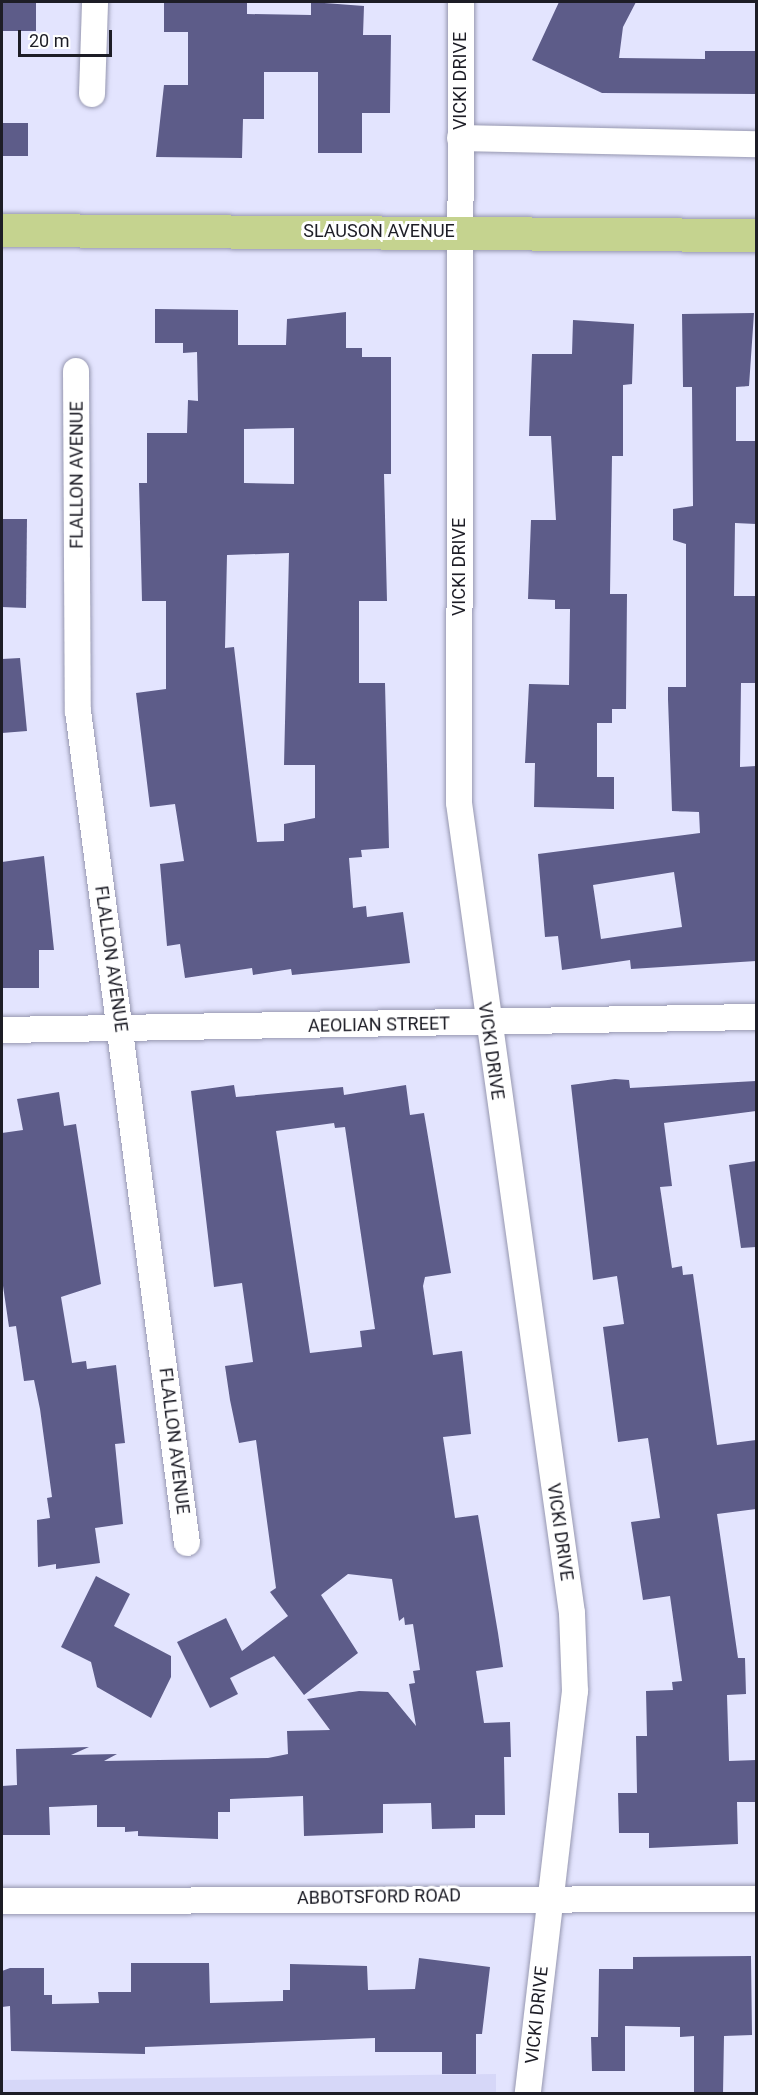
<!DOCTYPE html>
<html>
<head>
<meta charset="utf-8">
<style>
	body { margin:0 }
	#map { position:relative; width:758px; height:2095px; overflow:hidden; background:#e3e4fe; font-family:Roboto,sans-serif }
	div>[style] { position:absolute }
	.built>* { inset:0; background:#d6d7f8 }
	.building>* { inset:0; background:#5d5c89 }
	.roads { filter:drop-shadow(0 0 2px #9697b0) drop-shadow(0 0 2px #9697b0) }
	.minor>* { height:26px; margin:-13px; padding:0 13px; transform-origin:13px; border-radius:13px; background:#fff }
	.primary>* { height:33px; margin:-16.5px; padding:0 16.5px; transform-origin:16.5px; border-radius:16.5px; background:#c5d38f }
	span { translate:-50% -50%; white-space:nowrap; text-align:center; line-height:1.15; -webkit-text-stroke:6px #fff; paint-order:stroke }
	.street-label { font-size:18px; color:#1d1d26 }
	.frame { position:absolute; inset:0; border:3px solid #1d1d26; pointer-events:none }
	.scale { position:absolute; left:18px; top:30px; width:94px; height:27px; box-sizing:border-box; border:3px solid #1d1d26; border-top:0; padding-left:8px; font-size:18px; line-height:21px; white-space:nowrap; color:#1d1d26; -webkit-text-stroke:4px #fff; paint-order:stroke }
</style>
</head>
<body>
<div id="map">
	<div class="built">
		<i style="clip-path:polygon(496px 2074px,496px 2094px,2px 2093px,2px 2080px)"></i>
	</div>
	<div class="building">
		<i style="clip-path:polygon(2px 2px,36px 2px,36px 31px,2px 31px)"></i>
		<i style="clip-path:polygon(164px 2px,247px 2px,247px 14px,311px 15px,311px 2px,364px 6px,363px 35px,391px 35px,390px 113px,362px 113px,362px 153px,318px 153px,318px 72px,264px 72px,264px 119px,243px 119px,242px 158px,156px 157px,164px 85px,188px 85px,188px 32px,164px 32px)"></i>
		<i style="clip-path:polygon(559px 2px,636px 2px,623px 27px,619px 58px,705px 59px,705px 51px,756px 51px,756px 94px,602px 93px,532px 60px)"></i>
		<i style="clip-path:polygon(2px 123px,28px 123px,28px 156px,2px 156px)"></i>
		<i style="clip-path:polygon(evenodd,155px 309px,238px 310px,238px 345px,286px 345px,287px 319px,346px 312px,346px 348px,362px 348px,362px 357px,391px 357px,391px 474px,384px 474px,387px 601px,359px 601px,359px 683px,385px 683px,389px 848px,361px 850px,362px 857px,349px 858px,353px 908px,366px 906px,367px 917px,403px 912px,410px 963px,292px 975px,291px 969px,253px 975px,252px 968px,185px 978px,180px 944px,167px 946px,160px 864px,184px 861px,175px 804px,150px 807px,136px 693px,166px 689px,166px 601px,142px 601px,139px 483px,147px 483px,147px 433px,187px 433px,188px 400px,198px 401px,197px 352px,183px 353px,183px 343px,155px 343px,155px 309px,294px 428px,294px 484px,244px 483px,244px 429px,294px 428px,155px 309px,289px 553px,284px 765px,315px 765px,315px 818px,284px 824px,284px 841px,257px 842px,234px 647px,225px 648px,227px 555px,289px 553px)"></i>
		<i style="clip-path:polygon(evenodd,754px 313px,749px 386px,736px 387px,736px 441px,756px 441px,756px 524px,735px 523px,734px 596px,756px 596px,756px 683px,741px 683px,740px 767px,756px 766px,756px 961px,631px 969px,630px 960px,562px 970px,558px 936px,545px 937px,538px 854px,700px 833px,699px 812px,672px 811px,668px 699px,668px 687px,686px 687px,686px 544px,673px 540px,673px 509px,693px 506px,692px 387px,683px 387px,682px 314px,754px 313px,674px 872px,682px 927px,601px 939px,593px 885px,674px 872px)"></i>
		<i style="clip-path:polygon(573px 320px,634px 324px,632px 384px,623px 385px,623px 456px,612px 456px,610px 594px,627px 594px,626px 709px,612px 709px,612px 723px,597px 723px,597px 777px,614px 777px,614px 809px,534px 807px,535px 763px,525px 763px,529px 684px,569px 685px,570px 609px,555px 609px,555px 600px,528px 599px,531px 520px,556px 520px,551px 436px,529px 436px,532px 354px,572px 354px)"></i>
		<i style="clip-path:polygon(2px 519px,27px 519px,26px 608px,2px 607px)"></i>
		<i style="clip-path:polygon(20px 658px,27px 731px,2px 733px,2px 659px)"></i>
		<i style="clip-path:polygon(44px 856px,54px 950px,39px 950px,39px 988px,2px 988px,2px 862px)"></i>
		<i style="clip-path:polygon(615px 1079px,629px 1080px,630px 1088px,756px 1081px,756px 1111px,664px 1123px,672px 1186px,660px 1187px,672px 1268px,682px 1266px,683px 1275px,693px 1274px,717px 1445px,756px 1440px,756px 1509px,717px 1514px,738px 1658px,745px 1658px,746px 1694px,727px 1695px,729px 1761px,756px 1760px,756px 1802px,737px 1802px,738px 1844px,649px 1848px,649px 1833px,619px 1833px,618px 1793px,637px 1793px,636px 1736px,647px 1736px,646px 1691px,673px 1690px,672px 1682px,682px 1681px,670px 1596px,643px 1600px,631px 1522px,660px 1518px,648px 1438px,618px 1442px,603px 1327px,624px 1324px,617px 1276px,593px 1280px,571px 1085px)"></i>
		<i style="clip-path:polygon(evenodd,234px 1085px,236px 1097px,343px 1087px,344px 1095px,406px 1085px,410px 1115px,424px 1113px,451px 1273px,425px 1277px,423px 1286px,433px 1355px,462px 1351px,471px 1434px,443px 1437px,455px 1518px,478px 1515px,498px 1633px,503px 1667px,476px 1671px,484px 1723px,510px 1722px,511px 1757px,504px 1757px,505px 1815px,475px 1815px,475px 1828px,432px 1829px,431px 1803px,383px 1804px,383px 1833px,304px 1836px,303px 1796px,253px 1798px,230px 1799px,230px 1812px,218px 1812px,218px 1839px,138px 1836px,138px 1831px,125px 1832px,125px 1827px,97px 1827px,97px 1805px,49px 1807px,50px 1835px,2px 1835px,2px 1786px,17px 1785px,16px 1749px,89px 1747px,71px 1755px,117px 1754px,104px 1761px,268px 1758px,288px 1754px,287px 1731px,330px 1730px,307px 1699px,359px 1691px,388px 1692px,416px 1726px,409px 1684px,415px 1683px,413px 1671px,420px 1670px,413px 1624px,405px 1625px,404px 1617px,399px 1621px,392px 1579px,348px 1574px,321px 1595px,358px 1653px,304px 1695px,274px 1656px,230px 1678px,238px 1694px,210px 1708px,177px 1642px,226px 1618px,242px 1651px,288px 1616px,270px 1592px,276px 1588px,256px 1440px,239px 1443px,230px 1400px,225px 1366px,253px 1362px,242px 1283px,214px 1287px,191px 1091px,234px 1085px,334px 1123px,335px 1128px,345px 1127px,375px 1329px,360px 1331px,362px 1347px,310px 1353px,276px 1131px,334px 1123px)"></i>
		<i style="clip-path:polygon(59px 1092px,64px 1126px,76px 1124px,101px 1284px,61px 1297px,72px 1363px,86px 1361px,87px 1369px,116px 1365px,125px 1443px,115px 1444px,123px 1524px,95px 1528px,100px 1563px,56px 1569px,56px 1564px,38px 1567px,37px 1520px,50px 1518px,47px 1498px,52px 1497px,40px 1409px,34px 1380px,24px 1381px,16px 1326px,9px 1327px,2px 1279px,2px 1133px,23px 1130px,17px 1099px)"></i>
		<i style="clip-path:polygon(756px 1161px,756px 1247px,741px 1248px,729px 1165px)"></i>
		<i style="clip-path:polygon(96px 1576px,130px 1594px,114px 1626px,171px 1656px,171px 1677px,151px 1718px,97px 1687px,91px 1662px,61px 1647px)"></i>
		<i style="clip-path:polygon(751px 1956px,752px 2035px,724px 2036px,723px 2094px,694px 2094px,694px 2036px,680px 2037px,680px 2027px,625px 2026px,625px 2071px,592px 2071px,591px 2037px,598px 2037px,599px 1969px,633px 1969px,633px 1957px)"></i>
		<i style="clip-path:polygon(419px 1958px,490px 1967px,482px 2034px,476px 2034px,476px 2074px,442px 2074px,442px 2052px,375px 2052px,375px 2038px,145px 2047px,145px 2054px,11px 2051px,10px 2006px,2px 2007px,2px 1971px,10px 1968px,44px 1968px,44px 1995px,52px 1995px,52px 2004px,99px 2003px,98px 1992px,131px 1992px,131px 1963px,209px 1963px,210px 2003px,283px 2001px,283px 1990px,290px 1990px,290px 1964px,367px 1966px,368px 1990px,415px 1989px)"></i>
	</div>
	<div class="roads">
		<div class="minor">
			<i style="left:461px;top:2px;width:801px;rotate:90.14deg"></i>
			<i style="left:459px;top:803px;width:818px;rotate:82.06deg"></i>
			<i style="left:572px;top:1613px;width:78px;rotate:87.8deg"></i>
			<i style="left:575px;top:1691px;width:406px;rotate:96.7deg"></i>
			<i style="left:92px;top:94px;width:92px;rotate:-88.1deg"></i>
			<i style="left:460px;top:138px;width:296px;rotate:1.2deg"></i>
			<i style="left:76px;top:371px;width:340px;rotate:89.7deg"></i>
			<i style="left:78px;top:711px;width:839px;rotate:82.54deg"></i>
			<i style="left:2px;top:1030px;width:754px;rotate:-0.99deg"></i>
			<i style="left:2px;top:1901px;width:754px;rotate:-0.15deg"></i>
		</div>
		<div class="primary">
			<i style="left:2px;top:230px;width:754px;rotate:0.38deg"></i>
		</div>
	</div>
	<div class="street-label">
		<span style="left:460px;top:81px;rotate:-90deg">VICKI DRIVE</span>
		<span style="left:379px;top:231px">SLAUSON AVENUE</span>
		<span style="left:77px;top:475px;rotate:-90deg">FLALLON AVENUE</span>
		<span style="left:459px;top:567px;rotate:-90deg">VICKI DRIVE</span>
		<span style="left:111px;top:959px;rotate:82deg">FLALLON AVENUE</span>
		<span style="left:379px;top:1025px;rotate:-1deg">AEOLIAN STREET</span>
		<span style="left:491px;top:1051px;rotate:82deg">VICKI DRIVE</span>
		<span style="left:174px;top:1441px;rotate:83deg">FLALLON AVENUE</span>
		<span style="left:560px;top:1532px;rotate:82deg">VICKI DRIVE</span>
		<span style="left:379px;top:1897px;rotate:-1deg">ABBOTSFORD ROAD</span>
		<span style="left:537px;top:2015px;rotate:-84deg">VICKI DRIVE</span>
	</div>
	<div class="frame"></div>
	<div class="scale">20 m</div>
</div>
</body>
</html>
